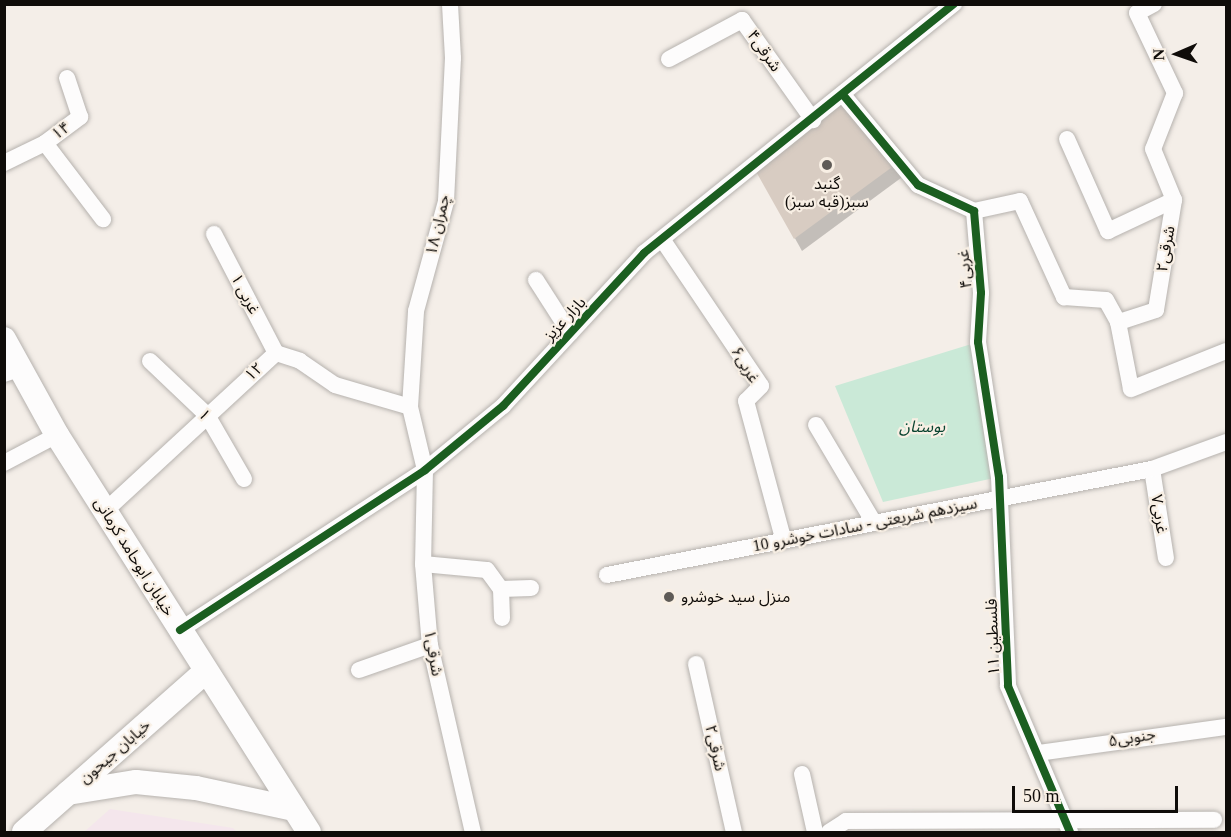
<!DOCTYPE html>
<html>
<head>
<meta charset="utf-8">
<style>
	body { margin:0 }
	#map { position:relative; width:1231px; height:837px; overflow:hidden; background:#f4eee8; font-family:"Times New Roman","Noto Sans Arabic",serif }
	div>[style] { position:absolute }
	.medical>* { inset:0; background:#f4e6ec }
	.green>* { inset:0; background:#cae9d7 }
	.shadow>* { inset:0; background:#0003 }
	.building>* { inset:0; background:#d8ccc2 }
	.roads { filter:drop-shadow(0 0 2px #b6b2ae) drop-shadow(0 0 2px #b6b2ae) }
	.street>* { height:16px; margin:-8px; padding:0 8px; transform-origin:8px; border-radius:8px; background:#fdfcfc }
	.secondary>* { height:24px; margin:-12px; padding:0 12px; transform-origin:12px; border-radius:12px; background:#fdfcfc }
	.cycleway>* { height:8px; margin:-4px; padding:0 4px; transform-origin:4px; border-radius:4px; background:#1b5e20 }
	.dots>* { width:16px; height:16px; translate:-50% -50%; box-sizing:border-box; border:3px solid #f8efe4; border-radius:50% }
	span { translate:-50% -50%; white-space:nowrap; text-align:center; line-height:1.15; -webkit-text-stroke:4.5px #f8efe4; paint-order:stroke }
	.street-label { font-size:16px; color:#0f0c09 }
	.poi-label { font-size:16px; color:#0f0c09 }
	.left { translate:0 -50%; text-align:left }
	.park-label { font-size:16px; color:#094430; font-style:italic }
	.frame { position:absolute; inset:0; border:6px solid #0f0c09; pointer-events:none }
	.north { position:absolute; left:1147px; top:24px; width:60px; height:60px; -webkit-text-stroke:4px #f8efe4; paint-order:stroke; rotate:268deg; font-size:16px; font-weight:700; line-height:24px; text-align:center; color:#0f0c09 }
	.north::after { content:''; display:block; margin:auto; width:21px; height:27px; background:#0f0c09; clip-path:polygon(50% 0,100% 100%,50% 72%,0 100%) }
	.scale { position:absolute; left:1012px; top:786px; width:166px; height:27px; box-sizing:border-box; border:3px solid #0f0c09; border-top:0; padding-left:8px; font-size:18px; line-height:21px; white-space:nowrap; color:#0f0c09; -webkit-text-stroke:4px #f8efe4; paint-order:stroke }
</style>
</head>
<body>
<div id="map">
	<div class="medical">
		<i style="clip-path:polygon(110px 809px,233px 828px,237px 832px,84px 832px)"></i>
	</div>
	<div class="green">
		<i style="clip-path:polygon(978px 342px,999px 477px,883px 502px,835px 386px)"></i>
	</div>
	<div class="shadow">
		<i style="clip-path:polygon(844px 98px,905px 175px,802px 251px,756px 168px)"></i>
	</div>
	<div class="building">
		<i style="clip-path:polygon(844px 96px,899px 162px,794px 239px,754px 168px)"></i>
	</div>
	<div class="roads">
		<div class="street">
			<i style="left:1154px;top:4px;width:19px;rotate:152deg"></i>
			<i style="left:1137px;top:13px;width:89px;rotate:64.6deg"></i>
			<i style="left:1175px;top:93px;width:60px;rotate:111.4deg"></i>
			<i style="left:1153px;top:149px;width:55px;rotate:67.6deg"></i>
			<i style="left:1174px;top:200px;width:111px;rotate:99.3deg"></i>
			<i style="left:1156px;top:310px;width:40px;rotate:162deg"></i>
			<i style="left:1118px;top:322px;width:68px;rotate:79deg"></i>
			<i style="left:1131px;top:389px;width:102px;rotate:-21.8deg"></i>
			<i style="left:669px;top:59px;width:83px;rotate:-28.1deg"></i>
			<i style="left:742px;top:20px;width:123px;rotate:54.6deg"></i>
			<i style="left:844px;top:96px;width:116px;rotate:50.3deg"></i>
			<i style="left:918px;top:185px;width:62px;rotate:24.9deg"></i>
			<i style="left:974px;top:211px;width:82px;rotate:85.1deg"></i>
			<i style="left:981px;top:293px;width:49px;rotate:93.5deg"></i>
			<i style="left:978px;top:342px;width:137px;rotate:81.2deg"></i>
			<i style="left:999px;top:477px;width:209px;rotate:87.5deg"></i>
			<i style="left:1008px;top:686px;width:159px;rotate:67deg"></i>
			<i style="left:1067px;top:139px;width:101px;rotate:66deg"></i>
			<i style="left:1108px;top:231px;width:73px;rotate:-25.2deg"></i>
			<i style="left:45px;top:143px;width:96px;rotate:52.7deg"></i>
			<i style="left:4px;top:163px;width:46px;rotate:-26deg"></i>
			<i style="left:45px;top:143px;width:44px;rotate:-36.6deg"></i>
			<i style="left:80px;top:117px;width:41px;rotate:-108.4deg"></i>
			<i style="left:974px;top:211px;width:47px;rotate:-12.3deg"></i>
			<i style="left:1020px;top:201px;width:106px;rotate:65.4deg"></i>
			<i style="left:1064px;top:297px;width:42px;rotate:4.1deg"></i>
			<i style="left:1106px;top:300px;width:25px;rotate:61deg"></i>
			<i style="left:214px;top:234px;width:134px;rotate:62.5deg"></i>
			<i style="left:662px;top:239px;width:177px;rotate:56deg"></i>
			<i style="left:761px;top:386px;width:21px;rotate:135deg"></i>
			<i style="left:746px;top:401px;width:142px;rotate:74.9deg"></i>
			<i style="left:536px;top:280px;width:63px;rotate:57.3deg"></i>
			<i style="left:150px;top:361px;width:79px;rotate:43.5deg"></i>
			<i style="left:207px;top:415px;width:74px;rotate:60deg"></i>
			<i style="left:4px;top:374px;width:18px;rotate:-19deg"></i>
			<i style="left:410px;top:407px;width:96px;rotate:-86.4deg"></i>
			<i style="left:416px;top:311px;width:114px;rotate:-74.7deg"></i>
			<i style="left:446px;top:201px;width:143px;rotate:-87.2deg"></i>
			<i style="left:453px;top:58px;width:54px;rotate:-93.2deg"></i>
			<i style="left:816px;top:425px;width:112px;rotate:59.3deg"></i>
			<i style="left:4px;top:463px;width:60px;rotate:-27.8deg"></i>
			<i style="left:1152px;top:469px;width:90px;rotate:81.1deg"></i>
			<i style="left:105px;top:511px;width:233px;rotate:-42.7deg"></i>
			<i style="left:276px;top:353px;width:25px;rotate:18deg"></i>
			<i style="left:300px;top:361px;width:42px;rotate:34.4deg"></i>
			<i style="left:335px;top:385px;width:78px;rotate:16.3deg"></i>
			<i style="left:410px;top:407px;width:65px;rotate:76.6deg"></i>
			<i style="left:425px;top:470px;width:94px;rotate:91.2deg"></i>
			<i style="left:423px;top:564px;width:81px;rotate:85.1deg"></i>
			<i style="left:430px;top:645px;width:192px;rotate:77.1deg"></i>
			<i style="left:423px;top:564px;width:64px;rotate:5.4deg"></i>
			<i style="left:487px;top:570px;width:24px;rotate:54deg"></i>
			<i style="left:501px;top:589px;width:30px;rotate:-2deg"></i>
			<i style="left:607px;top:575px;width:555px;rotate:-11.01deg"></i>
			<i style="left:1152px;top:469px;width:79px;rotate:-20deg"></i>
			<i style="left:501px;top:589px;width:29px;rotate:88deg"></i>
			<i style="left:180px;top:630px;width:293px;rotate:-33.1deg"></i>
			<i style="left:425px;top:470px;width:101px;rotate:-39.4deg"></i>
			<i style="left:503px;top:406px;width:208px;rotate:-47.3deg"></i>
			<i style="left:644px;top:253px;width:398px;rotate:-38.8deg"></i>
			<i style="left:696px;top:664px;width:172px;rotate:77.3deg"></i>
			<i style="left:359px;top:670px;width:75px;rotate:-19.4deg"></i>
			<i style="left:1038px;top:753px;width:190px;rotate:-7.9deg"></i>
			<i style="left:802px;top:774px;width:59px;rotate:77.4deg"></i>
			<i style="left:829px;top:832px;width:20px;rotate:-33deg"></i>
			<i style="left:846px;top:821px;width:368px;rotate:-0.2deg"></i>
		</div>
		<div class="secondary">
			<i style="left:4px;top:339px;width:110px;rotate:61.1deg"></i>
			<i style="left:57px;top:435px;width:470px;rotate:57.6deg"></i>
			<i style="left:68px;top:793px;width:69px;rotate:-9.2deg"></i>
			<i style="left:136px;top:782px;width:60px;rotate:5.7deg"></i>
			<i style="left:196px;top:788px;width:100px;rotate:12.1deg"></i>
			<i style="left:24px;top:832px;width:242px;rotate:-41.5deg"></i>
		</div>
	</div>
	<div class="cycleway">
		<i style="left:844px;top:96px;width:116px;rotate:50.3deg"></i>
		<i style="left:918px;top:185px;width:62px;rotate:24.9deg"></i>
		<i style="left:974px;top:211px;width:82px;rotate:85.1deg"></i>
		<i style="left:981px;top:293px;width:49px;rotate:93.5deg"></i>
		<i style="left:978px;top:342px;width:137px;rotate:81.2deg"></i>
		<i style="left:999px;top:477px;width:209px;rotate:87.5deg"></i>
		<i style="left:1008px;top:686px;width:159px;rotate:67deg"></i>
		<i style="left:180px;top:630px;width:293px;rotate:-33.1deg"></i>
		<i style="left:425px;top:470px;width:101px;rotate:-39.4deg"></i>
		<i style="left:503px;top:406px;width:208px;rotate:-47.3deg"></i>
		<i style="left:644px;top:253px;width:398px;rotate:-38.8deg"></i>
	</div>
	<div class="dots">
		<i style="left:827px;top:165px;background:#5f5b57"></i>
		<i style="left:669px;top:597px;background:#5f5b57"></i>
	</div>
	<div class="street-label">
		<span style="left:764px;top:51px;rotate:55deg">شرقی۴</span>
		<span style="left:61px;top:131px;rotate:-35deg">۱۴</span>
		<span style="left:438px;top:225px;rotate:-77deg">چمران ۱۸</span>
		<span style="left:1166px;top:249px;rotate:-80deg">شرقی۲</span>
		<span style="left:965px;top:269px;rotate:-95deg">غربی۴</span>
		<span style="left:245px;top:294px;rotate:62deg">۱ غربی</span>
		<span style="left:565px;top:319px;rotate:-47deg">بازار عزیز</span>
		<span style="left:745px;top:365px;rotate:59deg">غربی۶</span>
		<span style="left:254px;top:372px;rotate:-42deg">۱۲</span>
		<span style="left:204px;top:415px;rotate:50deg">۱</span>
		<span style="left:1159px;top:514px;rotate:81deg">غربی۷</span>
		<span style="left:865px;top:525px;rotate:-11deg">سیزدهم شریعتی - سادات خوشرو 10</span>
		<span style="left:134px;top:557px;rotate:58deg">خیابان ابوحامد کرمانی</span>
		<span style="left:993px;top:637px;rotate:-92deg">فلسطین ۱۱</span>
		<span style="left:433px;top:653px;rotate:80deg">شرقی۱</span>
		<span style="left:1132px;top:738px;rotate:-9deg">جنوبی۵</span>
		<span style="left:715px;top:748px;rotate:77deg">شرقی۲</span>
		<span style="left:115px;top:752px;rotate:-41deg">خیابان جیحون</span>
	</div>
	<div class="poi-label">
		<span style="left:827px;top:193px">گنبد<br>سبز(قبه سبز)</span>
		<span class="left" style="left:681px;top:597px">منزل سید خوشرو</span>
	</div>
	<div class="park-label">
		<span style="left:922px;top:427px">بوستان</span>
	</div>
	<div class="frame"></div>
	<div class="north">N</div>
	<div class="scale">50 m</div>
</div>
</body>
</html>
